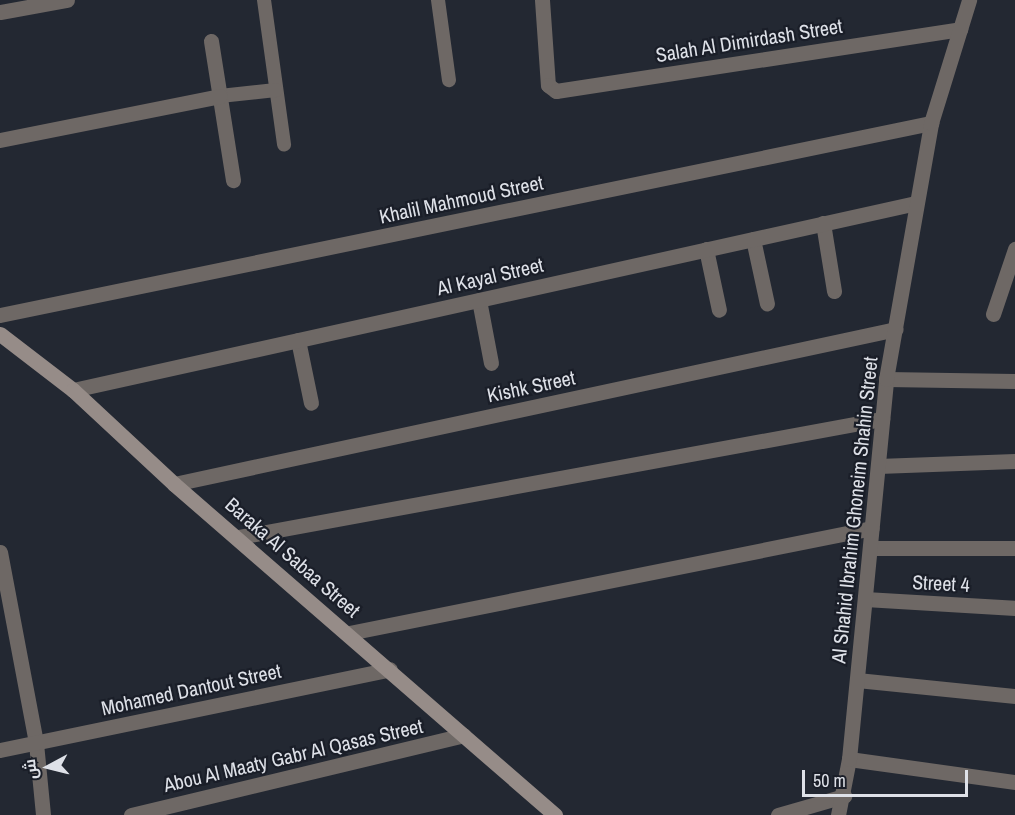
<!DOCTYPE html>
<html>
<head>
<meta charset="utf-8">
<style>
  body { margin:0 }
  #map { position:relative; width:1015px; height:815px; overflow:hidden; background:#232832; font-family:"Archivo Narrow",Cairo,sans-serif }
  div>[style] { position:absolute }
  .lane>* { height:14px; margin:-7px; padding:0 7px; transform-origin:7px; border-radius:7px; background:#6e6865 }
  .street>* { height:15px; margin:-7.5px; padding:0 7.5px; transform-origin:7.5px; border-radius:7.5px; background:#6e6865 }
  .secondary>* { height:15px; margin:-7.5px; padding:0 7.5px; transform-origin:7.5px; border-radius:7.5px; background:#968c88 }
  span { translate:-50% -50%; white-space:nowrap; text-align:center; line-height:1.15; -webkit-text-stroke:4.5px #1a1e28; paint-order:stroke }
  .street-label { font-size:20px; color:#dee1e8 }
  .north { position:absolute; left:18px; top:737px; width:60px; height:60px; -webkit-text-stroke:4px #1a1e28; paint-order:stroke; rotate:263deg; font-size:16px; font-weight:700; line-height:24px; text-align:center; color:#dee1e8 }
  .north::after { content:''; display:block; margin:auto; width:21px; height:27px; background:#dee1e8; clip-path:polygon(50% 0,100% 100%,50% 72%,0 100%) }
  .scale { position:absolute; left:802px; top:770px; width:166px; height:27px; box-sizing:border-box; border:3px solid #dee1e8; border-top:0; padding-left:8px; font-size:18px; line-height:21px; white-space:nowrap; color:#dee1e8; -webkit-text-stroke:4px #1a1e28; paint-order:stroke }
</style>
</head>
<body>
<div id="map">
  <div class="lane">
    <div style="left:264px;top:0;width:146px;rotate:82.1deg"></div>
    <div style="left:438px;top:0;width:81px;rotate:82.2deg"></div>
    <div style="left:220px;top:96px;width:56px;rotate:-6.1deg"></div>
  </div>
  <div class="street">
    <div style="left:542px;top:0;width:85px;rotate:86deg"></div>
    <div style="left:548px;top:85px;width:10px;rotate:37deg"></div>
    <div style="left:556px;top:91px;width:409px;rotate:-8.7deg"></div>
    <div style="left:0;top:12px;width:68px;rotate:-10.2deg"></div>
    <div style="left:211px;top:41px;width:141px;rotate:81deg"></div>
    <div style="left:0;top:140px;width:224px;rotate:-11.3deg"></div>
    <div style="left:823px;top:223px;width:69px;rotate:80.8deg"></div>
    <div style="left:753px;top:239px;width:66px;rotate:77.8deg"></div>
    <div style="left:706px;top:249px;width:62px;rotate:78deg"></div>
    <div style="left:479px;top:300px;width:64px;rotate:79.2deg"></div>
    <div style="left:993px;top:314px;width:69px;rotate:-71.3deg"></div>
    <div style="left:0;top:315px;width:951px;rotate:-11.65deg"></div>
    <div style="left:298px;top:340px;width:64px;rotate:78.3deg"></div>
    <div style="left:886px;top:379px;width:129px;rotate:0.9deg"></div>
    <div style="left:73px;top:390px;width:863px;rotate:-12.51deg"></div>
    <div style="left:878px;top:466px;width:137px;rotate:-2.1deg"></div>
    <div style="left:174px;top:484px;width:738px;rotate:-12.12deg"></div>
    <div style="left:239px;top:537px;width:654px;rotate:-10.4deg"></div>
    <div style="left:870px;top:548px;width:145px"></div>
    <div style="left:0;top:552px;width:194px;rotate:79.3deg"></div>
    <div style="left:36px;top:743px;width:72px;rotate:84.4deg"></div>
    <div style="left:865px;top:599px;width:150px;rotate:3.4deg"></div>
    <div style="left:349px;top:633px;width:533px;rotate:-11.35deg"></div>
    <div style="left:857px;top:680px;width:159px;rotate:5.8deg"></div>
    <div style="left:0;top:750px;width:398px;rotate:-11.7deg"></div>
    <div style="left:849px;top:759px;width:168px;rotate:7.9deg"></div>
    <div style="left:131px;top:815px;width:342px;rotate:-13.5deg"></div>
    <div style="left:778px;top:815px;width:69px;rotate:-16.1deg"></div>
    <div style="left:838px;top:815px;width:57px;rotate:-78.9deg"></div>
    <div style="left:849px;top:759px;width:382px;rotate:-84.4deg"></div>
    <div style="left:886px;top:379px;width:260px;rotate:-80deg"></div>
    <div style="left:931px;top:123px;width:129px;rotate:-72.8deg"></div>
  </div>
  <div class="secondary">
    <div style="left:0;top:334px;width:92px;rotate:37.5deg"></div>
    <div style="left:73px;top:390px;width:138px;rotate:42.9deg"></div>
    <div style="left:174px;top:484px;width:505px;rotate:40.98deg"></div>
  </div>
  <div class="street-label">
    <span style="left:749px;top:40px;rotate:-9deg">Salah Al Dimirdash Street</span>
    <span style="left:461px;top:199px;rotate:-12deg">Khalil Mahmoud Street</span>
    <span style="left:490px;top:276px;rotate:-13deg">Al Kayal Street</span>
    <span style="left:531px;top:386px;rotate:-12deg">Kishk Street</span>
    <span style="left:854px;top:510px;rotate:-84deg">Al Shahid Ibrahim Ghoneim Shahin Street</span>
    <span style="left:293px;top:557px;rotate:41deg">Baraka Al Sabaa Street</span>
    <span style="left:941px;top:583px;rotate:3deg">Street 4</span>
    <span style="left:191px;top:689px;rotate:-12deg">Mohamed Dantout Street</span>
    <span style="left:293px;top:755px;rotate:-13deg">Abou Al Maaty Gabr Al Qasas Street</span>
  </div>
  <div class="north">ش</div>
  <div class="scale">50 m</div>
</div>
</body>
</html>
